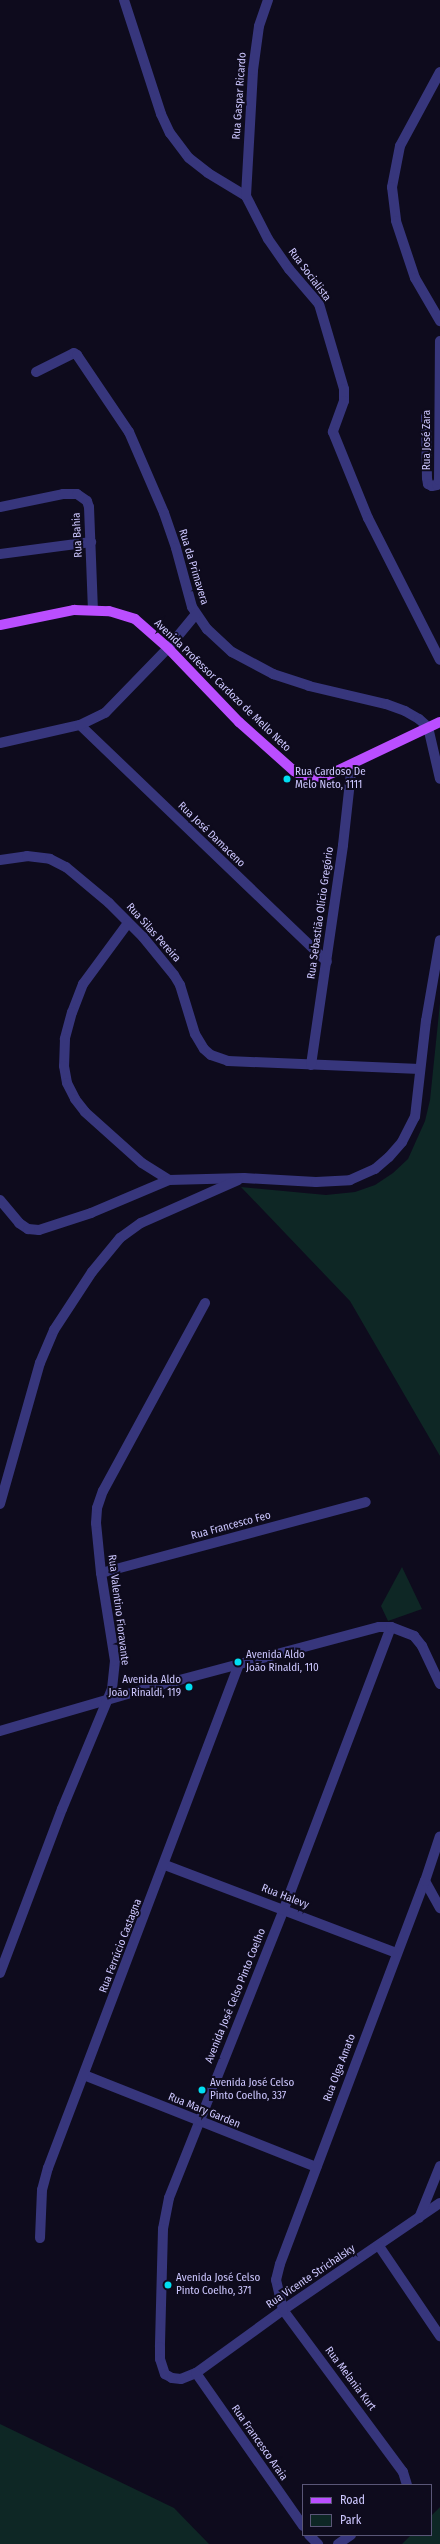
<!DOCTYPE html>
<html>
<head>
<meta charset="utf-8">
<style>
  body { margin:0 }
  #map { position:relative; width:440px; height:2544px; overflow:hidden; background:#0e0b1d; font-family:"Fira Sans Condensed",sans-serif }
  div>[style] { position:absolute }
  .green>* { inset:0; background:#0e2725 }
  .minor>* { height:10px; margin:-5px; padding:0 5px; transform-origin:5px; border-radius:5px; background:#37367c }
  .major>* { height:10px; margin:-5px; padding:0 5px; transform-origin:5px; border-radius:5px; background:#ba4eff }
  .dots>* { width:11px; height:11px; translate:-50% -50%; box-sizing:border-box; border:2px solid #0e0b1d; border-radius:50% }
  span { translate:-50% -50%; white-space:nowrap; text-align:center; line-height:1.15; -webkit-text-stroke:4px #0e0b1d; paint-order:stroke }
  .street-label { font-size:11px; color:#cdc7ff }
  .poi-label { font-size:11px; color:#cdc7ff }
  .left { translate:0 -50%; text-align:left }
  .right { translate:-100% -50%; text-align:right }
  .legend { position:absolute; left:302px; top:2484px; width:130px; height:52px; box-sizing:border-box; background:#0e0b1d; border:1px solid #5a5677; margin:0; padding:5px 7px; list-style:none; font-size:12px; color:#cdc7ff }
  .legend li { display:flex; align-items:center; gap:8px; height:20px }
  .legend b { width:20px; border:1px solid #5a5677 }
</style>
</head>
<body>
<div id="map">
  <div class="green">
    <div style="clip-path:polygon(440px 1003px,440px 1456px,350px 1301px,241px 1187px,326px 1195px,355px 1192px,375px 1185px,393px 1173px,408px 1159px,425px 1121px,430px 1100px)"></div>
    <div style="clip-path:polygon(402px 1567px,422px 1609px,388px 1621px,381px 1606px)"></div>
    <div style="clip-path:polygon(0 2424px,174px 2508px,209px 2544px,0 2544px)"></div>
    <div style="clip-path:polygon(440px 2507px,440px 2544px,402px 2544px,411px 2535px,431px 2535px,431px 2516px)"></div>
  </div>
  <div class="minor">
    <div style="left:124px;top:0;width:120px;rotate:72deg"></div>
    <div style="left:161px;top:114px;width:21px;rotate:65deg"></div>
    <div style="left:170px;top:133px;width:31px;rotate:53deg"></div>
    <div style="left:189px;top:158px;width:24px;rotate:38deg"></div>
    <div style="left:208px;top:173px;width:44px;rotate:31.2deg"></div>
    <div style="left:246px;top:196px;width:48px;rotate:62.9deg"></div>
    <div style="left:268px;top:239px;width:37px;rotate:55deg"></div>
    <div style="left:289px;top:269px;width:46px;rotate:49.4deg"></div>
    <div style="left:319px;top:304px;width:89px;rotate:73.6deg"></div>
    <div style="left:344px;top:389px;width:12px;rotate:90deg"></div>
    <div style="left:344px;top:401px;width:33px;rotate:110deg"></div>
    <div style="left:333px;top:432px;width:93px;rotate:67.9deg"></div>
    <div style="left:368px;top:518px;width:159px;rotate:63.1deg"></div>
    <div style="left:440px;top:72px;width:84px;rotate:118.4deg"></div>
    <div style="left:400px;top:146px;width:42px;rotate:101deg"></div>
    <div style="left:392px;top:187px;width:34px;rotate:83deg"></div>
    <div style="left:396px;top:221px;width:60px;rotate:71.6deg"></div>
    <div style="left:415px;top:278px;width:50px;rotate:59.8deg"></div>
    <div style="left:246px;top:196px;width:126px;rotate:-86.8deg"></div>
    <div style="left:253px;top:70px;width:44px;rotate:-82.2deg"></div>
    <div style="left:259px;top:26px;width:28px;rotate:-71deg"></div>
    <div style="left:36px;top:372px;width:42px;rotate:-26.6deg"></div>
    <div style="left:74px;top:353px;width:4px;rotate:34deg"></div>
    <div style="left:77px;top:355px;width:93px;rotate:56deg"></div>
    <div style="left:129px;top:432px;width:88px;rotate:66.6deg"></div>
    <div style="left:164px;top:513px;width:37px;rotate:71deg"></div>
    <div style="left:176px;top:548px;width:61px;rotate:74.8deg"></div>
    <div style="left:192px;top:607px;width:27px;rotate:56deg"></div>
    <div style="left:207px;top:629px;width:34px;rotate:43deg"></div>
    <div style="left:232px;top:652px;width:47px;rotate:28.2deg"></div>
    <div style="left:273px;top:674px;width:38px;rotate:18deg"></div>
    <div style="left:309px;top:686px;width:79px;rotate:13.2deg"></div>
    <div style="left:386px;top:704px;width:20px;rotate:20deg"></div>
    <div style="left:405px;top:711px;width:16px;rotate:30deg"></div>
    <div style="left:419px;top:719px;width:12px;rotate:42deg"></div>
    <div style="left:428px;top:727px;width:53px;rotate:77deg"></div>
    <div style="left:426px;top:416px;width:62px;rotate:89.1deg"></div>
    <div style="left:427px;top:478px;width:6px;rotate:81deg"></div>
    <div style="left:428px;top:484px;width:4px;rotate:27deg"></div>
    <div style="left:432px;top:486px;width:5px;rotate:-11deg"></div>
    <div style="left:437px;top:485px;width:5px;rotate:-68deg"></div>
    <div style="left:439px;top:480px;width:139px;rotate:-89.6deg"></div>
    <div style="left:0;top:507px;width:64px;rotate:-11.7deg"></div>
    <div style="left:63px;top:494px;width:14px"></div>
    <div style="left:77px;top:494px;width:12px;rotate:35deg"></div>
    <div style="left:87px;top:501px;width:6px;rotate:72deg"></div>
    <div style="left:89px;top:507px;width:103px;rotate:87.8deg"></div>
    <div style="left:0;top:554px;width:92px;rotate:-7.5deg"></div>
    <div style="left:80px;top:725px;width:342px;rotate:43.8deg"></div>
    <div style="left:0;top:743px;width:82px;rotate:-12.7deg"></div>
    <div style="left:80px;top:725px;width:28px;rotate:-26deg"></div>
    <div style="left:105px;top:713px;width:91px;rotate:-45.9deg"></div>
    <div style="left:168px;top:648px;width:44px;rotate:-50.5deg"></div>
    <div style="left:0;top:860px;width:27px;rotate:-8deg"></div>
    <div style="left:27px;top:856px;width:23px;rotate:7deg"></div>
    <div style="left:50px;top:859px;width:18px;rotate:27deg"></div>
    <div style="left:66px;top:867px;width:56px;rotate:39.9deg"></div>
    <div style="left:109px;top:903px;width:48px;rotate:45deg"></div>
    <div style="left:143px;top:937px;width:49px;rotate:50.8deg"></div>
    <div style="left:174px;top:975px;width:12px;rotate:59deg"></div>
    <div style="left:180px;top:985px;width:51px;rotate:73deg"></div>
    <div style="left:195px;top:1034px;width:17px;rotate:59deg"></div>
    <div style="left:204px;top:1049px;width:9px;rotate:41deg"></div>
    <div style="left:211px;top:1055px;width:18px;rotate:19deg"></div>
    <div style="left:228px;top:1061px;width:192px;rotate:2.4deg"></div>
    <div style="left:128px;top:923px;width:76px;rotate:126.4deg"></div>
    <div style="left:83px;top:984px;width:30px;rotate:111deg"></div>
    <div style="left:72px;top:1012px;width:28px;rotate:105deg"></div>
    <div style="left:65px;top:1039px;width:27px;rotate:92deg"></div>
    <div style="left:64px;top:1066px;width:17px;rotate:80deg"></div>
    <div style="left:67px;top:1083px;width:18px;rotate:63deg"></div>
    <div style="left:75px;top:1099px;width:16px;rotate:52deg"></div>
    <div style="left:85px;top:1112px;width:76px;rotate:41.8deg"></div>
    <div style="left:142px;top:1163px;width:32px;rotate:32deg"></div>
    <div style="left:169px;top:1180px;width:75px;rotate:-1.5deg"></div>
    <div style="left:244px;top:1178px;width:72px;rotate:3.2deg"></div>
    <div style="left:316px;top:1182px;width:34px;rotate:-3deg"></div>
    <div style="left:350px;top:1180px;width:27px;rotate:-24deg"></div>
    <div style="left:375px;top:1169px;width:18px;rotate:-41deg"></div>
    <div style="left:389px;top:1157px;width:20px;rotate:-49deg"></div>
    <div style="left:402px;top:1142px;width:28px;rotate:-63deg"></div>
    <div style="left:415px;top:1117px;width:97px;rotate:-83.5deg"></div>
    <div style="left:426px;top:1021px;width:82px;rotate:-80.2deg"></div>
    <div style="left:311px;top:1065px;width:222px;rotate:-81.7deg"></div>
    <div style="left:343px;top:845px;width:81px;rotate:-83.7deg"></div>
    <div style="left:0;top:1200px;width:30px;rotate:50deg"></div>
    <div style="left:19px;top:1223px;width:11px;rotate:34deg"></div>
    <div style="left:28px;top:1229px;width:11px;rotate:5deg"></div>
    <div style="left:39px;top:1230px;width:55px;rotate:-18.1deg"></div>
    <div style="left:91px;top:1213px;width:85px;rotate:-22.9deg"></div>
    <div style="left:0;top:1504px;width:147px;rotate:-74.2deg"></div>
    <div style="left:40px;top:1363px;width:36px;rotate:-67deg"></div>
    <div style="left:54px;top:1330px;width:69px;rotate:-56.8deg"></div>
    <div style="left:92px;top:1272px;width:44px;rotate:-50.5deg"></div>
    <div style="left:120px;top:1238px;width:26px;rotate:-36deg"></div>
    <div style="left:141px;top:1223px;width:106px;rotate:-23.9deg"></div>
    <div style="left:101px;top:1573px;width:274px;rotate:-15deg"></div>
    <div style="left:391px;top:1627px;width:302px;rotate:110.8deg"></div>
    <div style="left:284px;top:1909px;width:311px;rotate:111.7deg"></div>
    <div style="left:169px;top:2198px;width:32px;rotate:101deg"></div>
    <div style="left:163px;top:2229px;width:118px;rotate:91.5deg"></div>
    <div style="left:160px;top:2347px;width:12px;rotate:90deg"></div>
    <div style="left:160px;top:2359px;width:16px;rotate:72deg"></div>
    <div style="left:165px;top:2374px;width:8px;rotate:30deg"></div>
    <div style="left:172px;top:2378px;width:9px;rotate:6deg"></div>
    <div style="left:181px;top:2379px;width:16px;rotate:-22deg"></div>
    <div style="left:196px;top:2373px;width:107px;rotate:-35.9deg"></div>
    <div style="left:283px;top:2310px;width:190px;rotate:-34.3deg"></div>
    <div style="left:0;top:1731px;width:132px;rotate:-16.2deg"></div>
    <div style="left:127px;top:1694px;width:261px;rotate:-14.9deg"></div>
    <div style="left:379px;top:1627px;width:12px"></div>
    <div style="left:391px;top:1627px;width:25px;rotate:21deg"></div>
    <div style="left:414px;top:1636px;width:13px;rotate:51deg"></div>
    <div style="left:422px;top:1646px;width:42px;rotate:64.7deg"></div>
    <div style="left:165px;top:1865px;width:248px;rotate:20.8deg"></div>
    <div style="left:425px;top:1881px;width:31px;rotate:61deg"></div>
    <div style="left:0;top:1973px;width:175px;rotate:-69.3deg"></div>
    <div style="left:62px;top:1809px;width:130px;rotate:-67.4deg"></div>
    <div style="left:112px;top:1689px;width:28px;rotate:-84deg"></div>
    <div style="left:115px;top:1661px;width:89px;rotate:-99deg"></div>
    <div style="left:101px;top:1573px;width:50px;rotate:-95.7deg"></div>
    <div style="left:96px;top:1523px;width:15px;rotate:-86deg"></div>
    <div style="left:97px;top:1508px;width:18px;rotate:-71deg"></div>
    <div style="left:103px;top:1491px;width:214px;rotate:-61.5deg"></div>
    <div style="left:84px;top:2075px;width:250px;rotate:21.6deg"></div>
    <div style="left:419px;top:2218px;width:56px;rotate:-68deg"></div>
    <div style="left:40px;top:2238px;width:48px;rotate:-87.6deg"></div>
    <div style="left:42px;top:2190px;width:23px;rotate:-75deg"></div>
    <div style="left:48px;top:2168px;width:539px;rotate:-69.24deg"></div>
    <div style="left:379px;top:2246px;width:109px;rotate:55.9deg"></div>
    <div style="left:196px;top:2373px;width:187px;rotate:55deg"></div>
    <div style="left:407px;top:2485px;width:14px;rotate:-107deg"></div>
    <div style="left:403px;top:2472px;width:202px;rotate:-126.5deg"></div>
    <div style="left:283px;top:2310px;width:31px;rotate:-103deg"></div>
    <div style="left:276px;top:2280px;width:16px;rotate:-76deg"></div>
    <div style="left:280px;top:2264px;width:410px;rotate:-69.3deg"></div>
    <div style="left:425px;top:1881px;width:47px;rotate:-71.6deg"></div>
    <div style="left:309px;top:2535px;width:13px;rotate:45deg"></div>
    <div style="left:338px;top:2544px;width:16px;rotate:-35deg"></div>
  </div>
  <div class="major">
    <div style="left:0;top:625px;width:76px;rotate:-11.5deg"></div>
    <div style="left:74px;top:610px;width:35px;rotate:2deg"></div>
    <div style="left:109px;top:611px;width:27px;rotate:17deg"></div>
    <div style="left:135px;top:619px;width:44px;rotate:41.3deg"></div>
    <div style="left:168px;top:648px;width:103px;rotate:46.2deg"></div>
    <div style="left:239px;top:722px;width:74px;rotate:41.7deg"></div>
    <div style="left:294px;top:771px;width:11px;rotate:27deg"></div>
    <div style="left:304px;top:776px;width:20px;rotate:3deg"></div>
    <div style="left:324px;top:777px;width:128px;rotate:-25.4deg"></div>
  </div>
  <div class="dots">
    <div style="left:287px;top:779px;background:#00def2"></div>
    <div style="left:238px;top:1662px;background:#00def2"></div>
    <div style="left:189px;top:1687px;background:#00def2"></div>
    <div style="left:202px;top:2090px;background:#00def2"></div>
    <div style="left:168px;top:2285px;background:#00def2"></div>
  </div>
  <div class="street-label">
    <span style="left:240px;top:96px;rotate:-86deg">Rua Gaspar Ricardo</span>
    <span style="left:309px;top:275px;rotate:53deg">Rua Socialista</span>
    <span style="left:427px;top:440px;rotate:-90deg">Rua José Zara</span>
    <span style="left:78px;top:535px;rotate:-93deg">Rua Bahia</span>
    <span style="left:193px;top:567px;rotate:73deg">Rua da Primavera</span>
    <span style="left:222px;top:686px;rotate:44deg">Avenida Professor Cardozo de Mello Neto</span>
    <span style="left:211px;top:835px;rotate:44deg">Rua José Damaceno</span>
    <span style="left:321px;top:913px;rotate:-82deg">Rua Sebastião Olício Gregório</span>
    <span style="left:153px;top:933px;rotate:48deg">Rua Silas Pereira</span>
    <span style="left:231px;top:1526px;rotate:-15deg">Rua Francesco Feo</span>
    <span style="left:118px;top:1610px;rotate:83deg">Rua Valentino Fioravante</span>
    <span style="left:285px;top:1897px;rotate:21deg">Rua Halevy</span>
    <span style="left:121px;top:1946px;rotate:-69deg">Rua Ferrúcio Castagna</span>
    <span style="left:236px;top:1996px;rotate:-68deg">Avenida José Celso Pinto Coelho</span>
    <span style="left:340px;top:2068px;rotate:-69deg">Rua Olga Amato</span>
    <span style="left:204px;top:2111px;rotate:22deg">Rua Mary Garden</span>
    <span style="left:311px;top:2277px;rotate:-34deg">Rua Vicente Strichalsky</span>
    <span style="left:350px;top:2379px;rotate:53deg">Rua Melania Kurt</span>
    <span style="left:259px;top:2443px;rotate:55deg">Rua Francesco Araia</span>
  </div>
  <div class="poi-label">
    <span class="left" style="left:295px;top:779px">Rua Cardoso De<br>Melo Neto, 1111</span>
    <span class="left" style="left:246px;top:1662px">Avenida Aldo<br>João Rinaldi, 110</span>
    <span class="right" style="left:181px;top:1687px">Avenida Aldo<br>João Rinaldi, 119</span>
    <span class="left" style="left:210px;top:2090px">Avenida José Celso<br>Pinto Coelho, 337</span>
    <span class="left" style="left:176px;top:2285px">Avenida José Celso<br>Pinto Coelho, 371</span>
  </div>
  <ul class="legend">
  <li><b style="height:5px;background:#ba4eff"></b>Road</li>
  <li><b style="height:11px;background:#0e2725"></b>Park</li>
  </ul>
</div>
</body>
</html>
